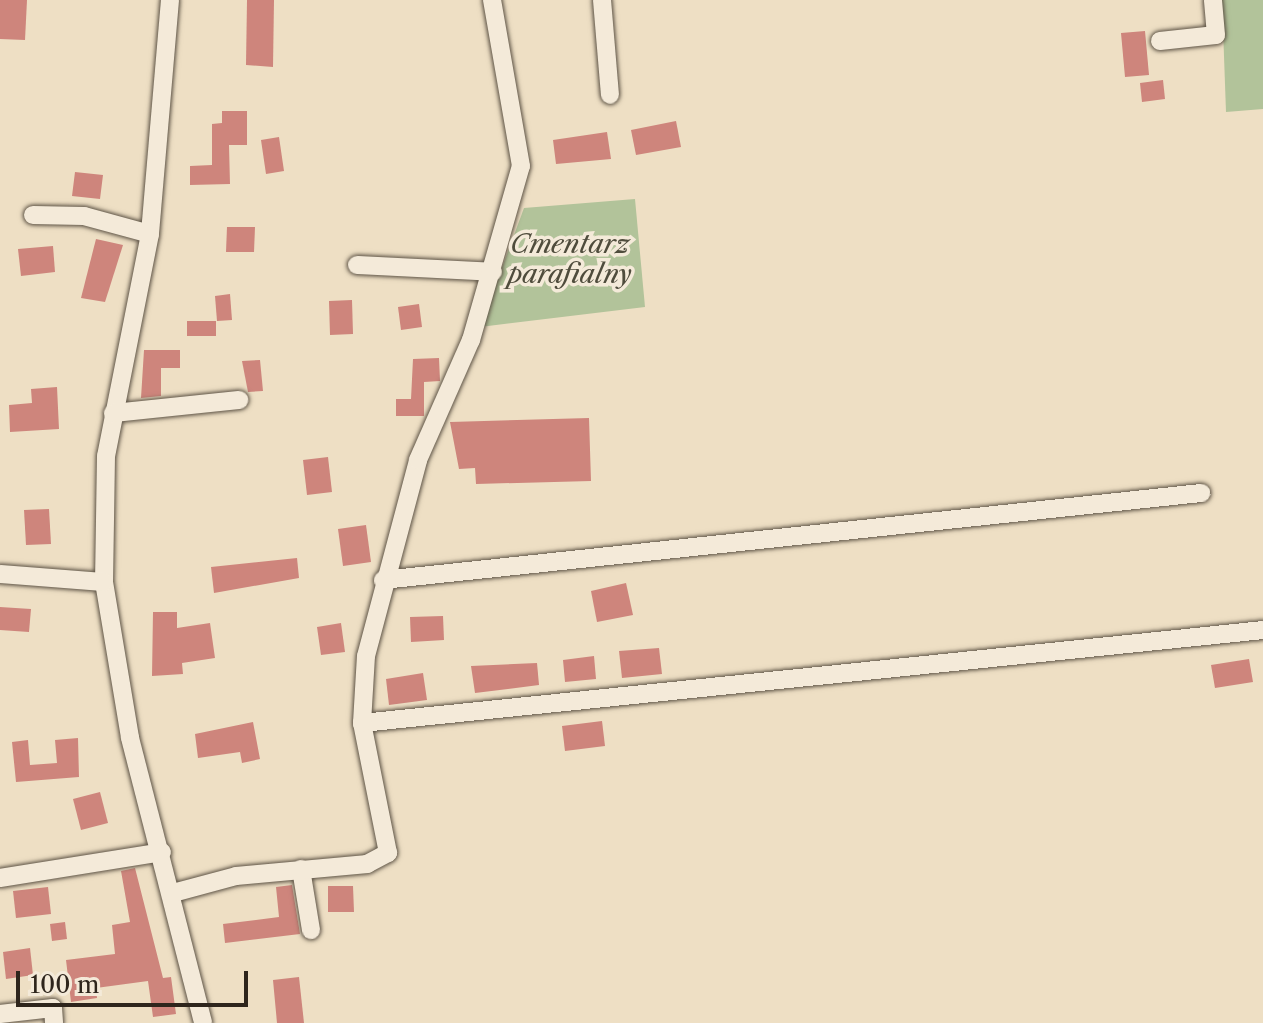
<!DOCTYPE html>
<html>
<head>
<meta charset="utf-8">
<style>
  body { margin:0 }
  #map { position:relative; width:1263px; height:1023px; overflow:hidden; background:#eedfc4; font-family:"Libre Caslon Text",serif }
  div>[style] { position:absolute }
  .green>* { inset:0; background:#b2c39a }
  .building>* { inset:0; background:#ce857c }
  .roads { filter:drop-shadow(0 0 2px #5e5446) drop-shadow(0 0 2px #5e5446) }
  .minor>* { height:18px; margin:-9px; padding:0 9px; transform-origin:9px; border-radius:9px; background:#f4ead9 }
  span { translate:-50% -50%; white-space:nowrap; text-align:center; line-height:1.15; -webkit-text-stroke:7px #f4ead9; paint-order:stroke }
  .park-label { font-size:26px; color:#4f4c3c; font-style:italic }
  .scale { position:absolute; left:16px; top:971px; width:232px; height:36px; box-sizing:border-box; border:4px solid #2e251c; border-top:0; padding-left:10px; font-size:24px; line-height:28px; white-space:nowrap; color:#2e251c; -webkit-text-stroke:6px #f4ead9; paint-order:stroke }
</style>
</head>
<body>
<div id="map">
  <div class="green">
    <div style="clip-path:polygon(1222px 0,1263px 0,1263px 109px,1226px 112px)"></div>
    <div style="clip-path:polygon(635px 199px,645px 307px,480px 327px,524px 208px)"></div>
  </div>
  <div class="building">
    <div style="clip-path:polygon(0 0,27px 0,25px 40px,0 39px)"></div>
    <div style="clip-path:polygon(247px 0,274px 0,273px 67px,246px 65px)"></div>
    <div style="clip-path:polygon(1145px 31px,1149px 75px,1125px 77px,1121px 33px)"></div>
    <div style="clip-path:polygon(1163px 80px,1165px 99px,1142px 102px,1140px 83px)"></div>
    <div style="clip-path:polygon(222px 111px,247px 111px,247px 145px,229px 145px,230px 184px,190px 185px,190px 166px,212px 165px,212px 124px,222px 123px)"></div>
    <div style="clip-path:polygon(676px 121px,681px 147px,636px 155px,631px 130px)"></div>
    <div style="clip-path:polygon(607px 132px,611px 159px,556px 164px,553px 140px)"></div>
    <div style="clip-path:polygon(279px 137px,284px 171px,266px 174px,261px 140px)"></div>
    <div style="clip-path:polygon(75px 172px,103px 175px,100px 199px,72px 196px)"></div>
    <div style="clip-path:polygon(227px 227px,255px 227px,254px 252px,226px 252px)"></div>
    <div style="clip-path:polygon(96px 239px,123px 245px,105px 302px,81px 298px)"></div>
    <div style="clip-path:polygon(53px 246px,55px 272px,21px 276px,18px 249px)"></div>
    <div style="clip-path:polygon(230px 294px,232px 320px,217px 321px,215px 296px)"></div>
    <div style="clip-path:polygon(352px 300px,353px 334px,330px 335px,329px 301px)"></div>
    <div style="clip-path:polygon(419px 304px,422px 327px,401px 330px,398px 307px)"></div>
    <div style="clip-path:polygon(187px 321px,216px 321px,216px 336px,187px 336px)"></div>
    <div style="clip-path:polygon(144px 350px,180px 350px,180px 368px,161px 368px,161px 396px,141px 398px)"></div>
    <div style="clip-path:polygon(439px 358px,440px 381px,424px 382px,424px 416px,396px 416px,396px 399px,411px 399px,413px 359px)"></div>
    <div style="clip-path:polygon(260px 360px,263px 391px,248px 392px,242px 361px)"></div>
    <div style="clip-path:polygon(57px 387px,59px 429px,10px 432px,9px 405px,32px 403px,31px 389px)"></div>
    <div style="clip-path:polygon(589px 418px,591px 481px,476px 484px,475px 468px,459px 469px,450px 422px)"></div>
    <div style="clip-path:polygon(328px 457px,332px 492px,307px 495px,303px 460px)"></div>
    <div style="clip-path:polygon(49px 509px,51px 544px,26px 545px,24px 510px)"></div>
    <div style="clip-path:polygon(366px 525px,371px 562px,343px 566px,338px 529px)"></div>
    <div style="clip-path:polygon(297px 558px,299px 578px,214px 593px,211px 567px)"></div>
    <div style="clip-path:polygon(626px 583px,633px 615px,597px 622px,591px 591px)"></div>
    <div style="clip-path:polygon(0 607px,31px 609px,29px 632px,0 630px)"></div>
    <div style="clip-path:polygon(153px 612px,177px 612px,177px 628px,210px 623px,215px 658px,182px 663px,183px 674px,152px 676px)"></div>
    <div style="clip-path:polygon(443px 616px,444px 640px,411px 642px,410px 617px)"></div>
    <div style="clip-path:polygon(341px 623px,345px 652px,321px 655px,317px 627px)"></div>
    <div style="clip-path:polygon(659px 648px,662px 674px,622px 678px,619px 651px)"></div>
    <div style="clip-path:polygon(594px 656px,596px 679px,565px 682px,563px 660px)"></div>
    <div style="clip-path:polygon(1249px 659px,1253px 682px,1215px 688px,1211px 665px)"></div>
    <div style="clip-path:polygon(537px 663px,539px 685px,475px 693px,471px 666px)"></div>
    <div style="clip-path:polygon(423px 673px,427px 700px,389px 705px,386px 679px)"></div>
    <div style="clip-path:polygon(602px 721px,605px 746px,565px 751px,562px 726px)"></div>
    <div style="clip-path:polygon(253px 722px,260px 759px,242px 763px,240px 752px,198px 758px,195px 734px)"></div>
    <div style="clip-path:polygon(78px 738px,79px 777px,16px 782px,12px 742px,28px 740px,30px 765px,57px 763px,55px 740px)"></div>
    <div style="clip-path:polygon(100px 792px,108px 823px,81px 830px,73px 799px)"></div>
    <div style="clip-path:polygon(135px 868px,163px 978px,171px 977px,176px 1014px,153px 1017px,148px 981px,96px 988px,97px 998px,71px 1002px,66px 960px,115px 954px,112px 925px,130px 922px,121px 871px)"></div>
    <div style="clip-path:polygon(292px 885px,300px 934px,225px 943px,223px 924px,279px 917px,276px 887px)"></div>
    <div style="clip-path:polygon(328px 886px,353px 886px,354px 912px,328px 912px)"></div>
    <div style="clip-path:polygon(48px 887px,51px 914px,16px 918px,13px 891px)"></div>
    <div style="clip-path:polygon(65px 922px,67px 939px,52px 941px,50px 924px)"></div>
    <div style="clip-path:polygon(30px 948px,33px 975px,6px 979px,3px 952px)"></div>
    <div style="clip-path:polygon(299px 977px,304px 1023px,277px 1023px,273px 980px)"></div>
  </div>
  <div class="roads">
    <div class="minor">
      <div style="left:170px;top:0;width:235px;rotate:94.9deg"></div>
      <div style="left:150px;top:234px;width:226px;rotate:101.2deg"></div>
      <div style="left:106px;top:456px;width:126px;rotate:90.9deg"></div>
      <div style="left:104px;top:582px;width:158px;rotate:80.5deg"></div>
      <div style="left:130px;top:738px;width:294px;rotate:75.6deg"></div>
      <div style="left:602px;top:0;width:95px;rotate:85.2deg"></div>
      <div style="left:1160px;top:41px;width:56px;rotate:-6.1deg"></div>
      <div style="left:1216px;top:35px;width:35px;rotate:-95deg"></div>
      <div style="left:33px;top:215px;width:51px;rotate:1.1deg"></div>
      <div style="left:84px;top:216px;width:68px;rotate:15.3deg"></div>
      <div style="left:357px;top:265px;width:136px;rotate:2.9deg"></div>
      <div style="left:113px;top:413px;width:127px;rotate:-5.9deg"></div>
      <div style="left:0;top:574px;width:104px;rotate:4.4deg"></div>
      <div style="left:383px;top:580px;width:823px;rotate:-6.07deg"></div>
      <div style="left:362px;top:723px;width:906px;rotate:-5.89deg"></div>
      <div style="left:301px;top:869px;width:62px;rotate:80.7deg"></div>
      <div style="left:0;top:878px;width:164px;rotate:-9.1deg"></div>
      <div style="left:173px;top:893px;width:65px;rotate:-15.1deg"></div>
      <div style="left:236px;top:876px;width:132px;rotate:-5.2deg"></div>
      <div style="left:367px;top:864px;width:24px;rotate:-28deg"></div>
      <div style="left:388px;top:853px;width:133px;rotate:-101.3deg"></div>
      <div style="left:362px;top:723px;width:67px;rotate:-86.6deg"></div>
      <div style="left:366px;top:656px;width:203px;rotate:-75.1deg"></div>
      <div style="left:418px;top:460px;width:131px;rotate:-66.2deg"></div>
      <div style="left:471px;top:340px;width:181px;rotate:-74deg"></div>
      <div style="left:521px;top:166px;width:169px;rotate:-99.9deg"></div>
      <div style="left:0;top:1014px;width:53px;rotate:-6.5deg"></div>
      <div style="left:53px;top:1008px;width:15px;rotate:86deg"></div>
    </div>
  </div>
  <div class="park-label">
    <span style="left:570px;top:260px">Cmentarz<br>parafialny</span>
  </div>
  <div class="scale">100 m</div>
</div>
</body>
</html>
